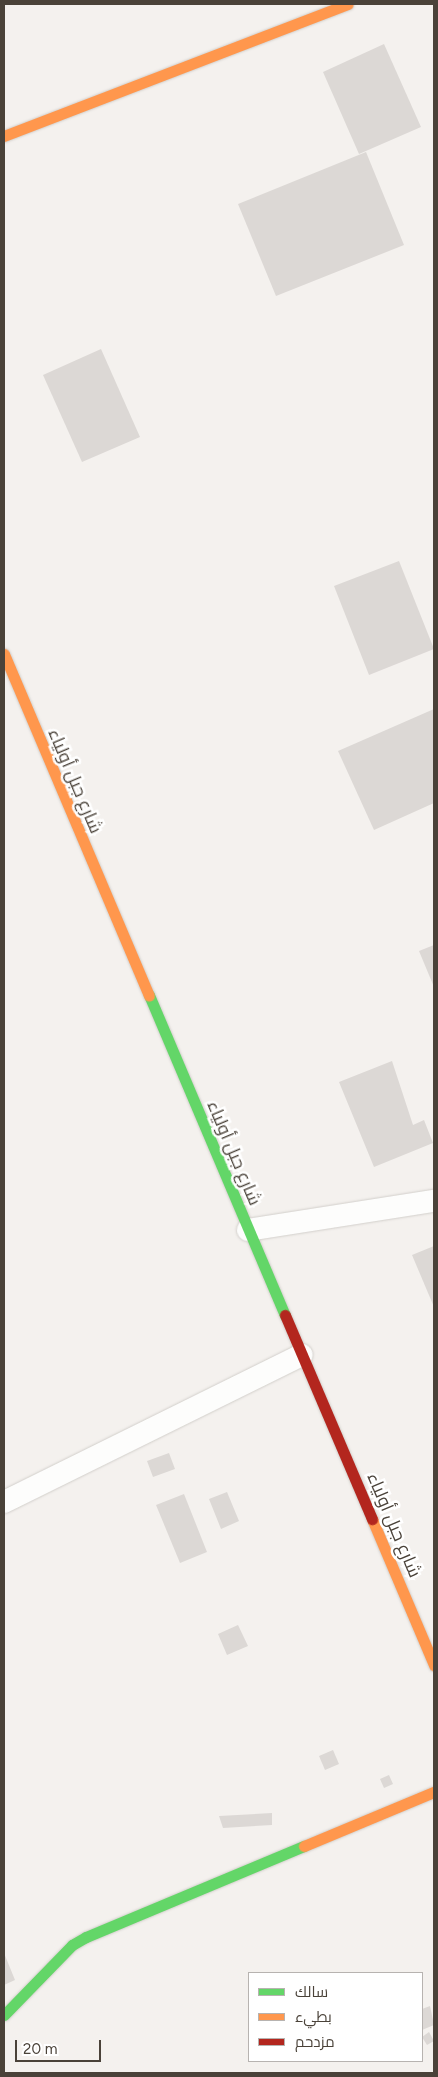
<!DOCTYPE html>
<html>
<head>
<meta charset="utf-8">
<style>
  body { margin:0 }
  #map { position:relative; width:438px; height:2077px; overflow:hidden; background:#f4f1ee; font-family:Figtree,Cairo,sans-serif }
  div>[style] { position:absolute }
  .building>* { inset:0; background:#dcd8d5 }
  .roads { filter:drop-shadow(0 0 1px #d2cfcb) drop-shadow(0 0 1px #d2cfcb) }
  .street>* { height:22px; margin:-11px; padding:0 11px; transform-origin:11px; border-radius:11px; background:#fdfdfc }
  .fast>* { height:11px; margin:-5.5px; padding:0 5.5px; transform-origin:5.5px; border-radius:5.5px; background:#63d668 }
  .slow>* { height:11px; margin:-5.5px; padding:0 5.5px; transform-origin:5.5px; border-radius:5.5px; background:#ff974d }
  .jam>* { height:11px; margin:-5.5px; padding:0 5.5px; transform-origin:5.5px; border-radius:5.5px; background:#b3261e }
  span { translate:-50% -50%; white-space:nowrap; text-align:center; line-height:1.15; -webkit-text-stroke:5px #fff; paint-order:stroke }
  .street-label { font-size:18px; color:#4a4239 }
  .frame { position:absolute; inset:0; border:5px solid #4a4239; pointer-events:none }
  .legend { position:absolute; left:248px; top:1972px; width:175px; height:90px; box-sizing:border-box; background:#fff; border:1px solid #b7b3b0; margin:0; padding:6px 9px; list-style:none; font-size:15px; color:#4a4239 }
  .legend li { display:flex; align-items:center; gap:10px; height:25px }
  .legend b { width:25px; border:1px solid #b7b3b0 }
  .scale { position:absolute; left:15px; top:2040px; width:86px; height:22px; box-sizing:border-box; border:2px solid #4a4239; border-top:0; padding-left:6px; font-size:15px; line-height:18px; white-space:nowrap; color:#4a4239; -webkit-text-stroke:4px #fff; paint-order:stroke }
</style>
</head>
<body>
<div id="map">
  <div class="building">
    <div style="clip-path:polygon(384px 44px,421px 127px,359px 154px,323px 72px)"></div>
    <div style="clip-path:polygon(366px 152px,404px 245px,276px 296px,238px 204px)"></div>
    <div style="clip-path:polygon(101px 349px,140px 437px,82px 462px,43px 375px)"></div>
    <div style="clip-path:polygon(399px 561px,434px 649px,369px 675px,334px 586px)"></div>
    <div style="clip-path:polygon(434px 709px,434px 803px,374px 830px,338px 751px)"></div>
    <div style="clip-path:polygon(434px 945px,434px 987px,419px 951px)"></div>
    <div style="clip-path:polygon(392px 1061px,413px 1125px,424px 1120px,433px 1143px,374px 1167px,339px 1082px)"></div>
    <div style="clip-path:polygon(434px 1246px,434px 1307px,412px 1255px)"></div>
    <div style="clip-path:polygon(169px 1453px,175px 1469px,153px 1477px,147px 1461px)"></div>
    <div style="clip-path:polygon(227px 1492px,239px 1521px,221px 1529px,209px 1499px)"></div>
    <div style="clip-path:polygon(184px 1494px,207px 1552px,180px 1563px,156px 1505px)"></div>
    <div style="clip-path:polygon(238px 1625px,248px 1646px,227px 1655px,218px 1634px)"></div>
    <div style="clip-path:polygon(333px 1750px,339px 1764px,325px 1770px,319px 1756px)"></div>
    <div style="clip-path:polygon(389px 1775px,393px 1784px,384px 1788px,380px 1779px)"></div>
    <div style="clip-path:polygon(272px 1813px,272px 1825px,223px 1828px,219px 1816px)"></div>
    <div style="clip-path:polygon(4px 1953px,15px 1980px,4px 1985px)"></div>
    <div style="clip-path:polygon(430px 2006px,434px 2025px,422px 2030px,422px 2009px)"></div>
    <div style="clip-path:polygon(429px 2032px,434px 2041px,427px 2045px,422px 2037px)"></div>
  </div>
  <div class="roads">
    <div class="street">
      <div style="left:248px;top:1230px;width:188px;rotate:-8.9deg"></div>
      <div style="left:4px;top:1502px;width:332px;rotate:-26.3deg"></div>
    </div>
    <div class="fast">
      <div style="left:149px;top:995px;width:348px;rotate:67deg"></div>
      <div style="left:4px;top:2015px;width:98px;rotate:-45.8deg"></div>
      <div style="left:72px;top:1945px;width:16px;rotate:-30deg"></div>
      <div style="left:86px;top:1937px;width:236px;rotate:-22.7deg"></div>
    </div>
    <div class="slow">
      <div style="left:4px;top:136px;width:368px;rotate:-21deg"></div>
      <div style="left:4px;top:654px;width:371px;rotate:67deg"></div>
      <div style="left:372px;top:1519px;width:159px;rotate:67deg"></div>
      <div style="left:304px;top:1846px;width:141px;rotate:-22.6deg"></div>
    </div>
    <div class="jam">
      <div style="left:285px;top:1315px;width:222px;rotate:66.9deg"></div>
    </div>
  </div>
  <div class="street-label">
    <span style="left:75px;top:781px;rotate:67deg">شارع جبل أولياء</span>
    <span style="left:234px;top:1153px;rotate:67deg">شارع جبل أولياء</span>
    <span style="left:394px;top:1525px;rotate:67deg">شارع جبل أولياء</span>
  </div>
  <div class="frame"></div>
  <ul class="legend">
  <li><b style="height:6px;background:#63d668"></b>سالك</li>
  <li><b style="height:6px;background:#ff974d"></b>بطيء</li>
  <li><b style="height:6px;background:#b3261e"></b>مزدحم</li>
  </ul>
  <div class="scale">20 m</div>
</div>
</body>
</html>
